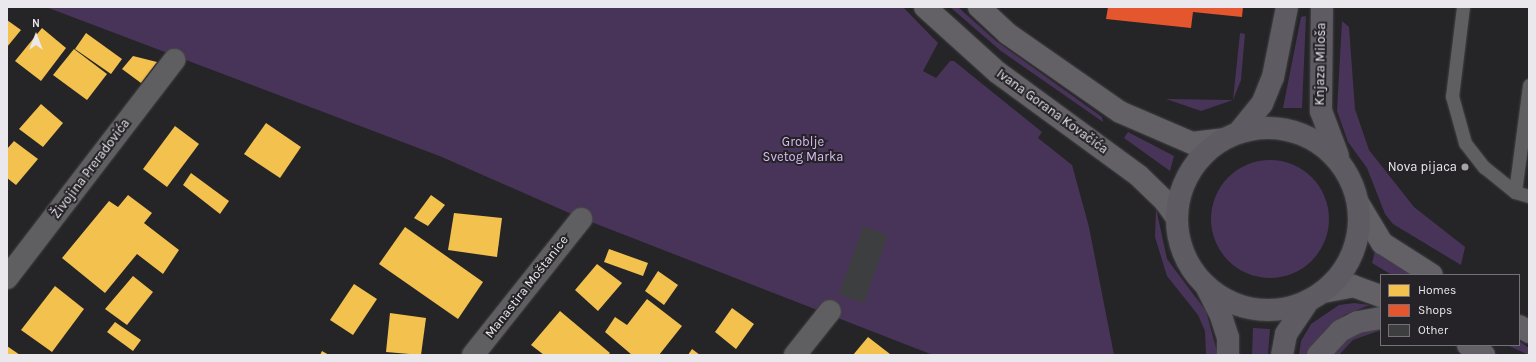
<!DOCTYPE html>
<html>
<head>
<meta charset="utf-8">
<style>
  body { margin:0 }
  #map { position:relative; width:1536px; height:362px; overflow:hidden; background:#252427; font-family:Karla,sans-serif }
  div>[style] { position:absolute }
  .green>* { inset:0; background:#483458 }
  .round { border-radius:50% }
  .homes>* { inset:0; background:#f2c14e }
  .shops>* { inset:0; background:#e4572e }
  .building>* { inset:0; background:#3d3e3f }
  .roads { filter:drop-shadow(0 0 1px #424144) drop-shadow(0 0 1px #424144) }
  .lane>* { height:13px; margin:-6.5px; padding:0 6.5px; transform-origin:6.5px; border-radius:6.5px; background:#5f5e60 }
  .street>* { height:22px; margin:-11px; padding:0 11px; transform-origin:11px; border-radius:11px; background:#5f5e60 }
  .secondary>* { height:22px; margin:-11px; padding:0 11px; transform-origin:11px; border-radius:11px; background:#646166 }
  .primary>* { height:22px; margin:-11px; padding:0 11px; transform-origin:11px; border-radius:11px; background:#5e5b62 }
  .primary>.ring { margin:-11px; padding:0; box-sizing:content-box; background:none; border:22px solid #5e5b62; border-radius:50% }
  .dots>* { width:11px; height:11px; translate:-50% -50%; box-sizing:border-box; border:2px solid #252328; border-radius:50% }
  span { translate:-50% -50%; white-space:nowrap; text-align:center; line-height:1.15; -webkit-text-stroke:4px #252328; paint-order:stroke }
  .street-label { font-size:13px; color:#eae8ec }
  .park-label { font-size:13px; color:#d8bbf3 }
  .poi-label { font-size:13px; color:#eae8ec }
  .right { translate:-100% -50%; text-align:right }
  .frame { position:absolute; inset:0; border:8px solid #eae8ec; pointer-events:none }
  .legend { position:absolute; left:1380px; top:274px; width:140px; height:72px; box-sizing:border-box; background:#252328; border:1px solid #747276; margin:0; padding:5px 7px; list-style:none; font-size:12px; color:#eae8ec }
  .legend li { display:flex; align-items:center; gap:8px; height:20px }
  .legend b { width:20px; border:1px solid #747276 }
  .north { position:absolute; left:16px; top:16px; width:40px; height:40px; -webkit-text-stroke:3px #252328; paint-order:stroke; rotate:0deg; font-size:11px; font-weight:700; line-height:16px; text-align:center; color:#eae8ec }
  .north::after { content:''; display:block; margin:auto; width:14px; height:18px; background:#eae8ec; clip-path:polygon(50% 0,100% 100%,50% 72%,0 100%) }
</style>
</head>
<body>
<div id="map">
  <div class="green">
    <div style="clip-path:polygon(46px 7px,903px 7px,938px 43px,923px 71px,936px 78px,950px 61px,954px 61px,1042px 132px,1038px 138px,1072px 165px,1089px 227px,1114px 355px,933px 355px,576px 216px,442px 157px)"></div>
    <div style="clip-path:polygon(950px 7px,958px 7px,996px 41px,1102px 117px,1103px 122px,1001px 51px)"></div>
    <div style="clip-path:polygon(1306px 16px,1302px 108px,1283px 108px,1301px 17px)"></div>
    <div style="clip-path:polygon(1342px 21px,1349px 27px,1355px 109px,1369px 150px,1414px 207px,1465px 247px,1461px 265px,1393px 224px,1385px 214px,1367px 168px,1348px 142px,1337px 111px)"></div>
    <div style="clip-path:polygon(1240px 33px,1245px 34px,1241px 80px,1233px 100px,1201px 111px,1166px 99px,1233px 100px)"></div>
    <div style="clip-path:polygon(1128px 132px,1174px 156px,1170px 171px,1124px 138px)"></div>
    <div class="round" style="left:1211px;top:160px;width:118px;height:118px"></div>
    <div style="clip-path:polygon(1156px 208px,1167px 259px,1206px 311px,1218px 355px,1206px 355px,1205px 331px,1198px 315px,1167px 276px,1155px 237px)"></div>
    <div style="clip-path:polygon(1375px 251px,1417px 275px,1392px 275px,1372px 263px)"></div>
    <div style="clip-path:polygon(1354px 303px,1370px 305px,1344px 315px,1309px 355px,1299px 355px,1301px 341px,1311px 324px,1339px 305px)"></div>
    <div style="clip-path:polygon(1381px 324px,1381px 330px,1353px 340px,1339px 355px,1333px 355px,1350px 336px)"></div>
    <div style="clip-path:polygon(1253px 328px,1270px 329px,1268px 355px,1252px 355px)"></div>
    <div style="clip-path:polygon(1519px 341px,1529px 348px,1529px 355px,1507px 345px,1519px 345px)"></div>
  </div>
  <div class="homes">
    <div style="clip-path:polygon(7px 20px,21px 30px,7px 47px)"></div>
    <div style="clip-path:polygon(42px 28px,66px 48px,41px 81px,15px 61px)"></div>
    <div style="clip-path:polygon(86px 33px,122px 59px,111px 74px,75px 49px)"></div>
    <div style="clip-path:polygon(74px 49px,107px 74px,87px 100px,53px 75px)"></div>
    <div style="clip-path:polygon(133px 56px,157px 62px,141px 83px,122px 69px)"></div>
    <div style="clip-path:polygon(41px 104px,63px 123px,43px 147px,19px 129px)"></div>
    <div style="clip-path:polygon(266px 123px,301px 147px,280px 178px,244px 154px)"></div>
    <div style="clip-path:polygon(175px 126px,199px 144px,167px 187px,143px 169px)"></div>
    <div style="clip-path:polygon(14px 141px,38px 159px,16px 185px,7px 178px,7px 149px)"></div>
    <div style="clip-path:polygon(191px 173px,229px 201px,220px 214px,183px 185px)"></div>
    <div style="clip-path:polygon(128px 195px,152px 213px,144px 223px,179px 250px,163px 274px,137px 254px,105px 293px,62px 258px,109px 201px,118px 207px)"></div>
    <div style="clip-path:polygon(431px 195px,445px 205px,428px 226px,414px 218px)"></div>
    <div style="clip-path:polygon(454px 213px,502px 218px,497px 257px,448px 250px)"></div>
    <div style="clip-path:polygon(405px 227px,483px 282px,458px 319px,379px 264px)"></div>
    <div style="clip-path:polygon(609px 249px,648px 263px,643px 276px,604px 262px)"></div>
    <div style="clip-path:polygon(597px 264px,622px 283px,598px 311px,575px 290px)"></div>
    <div style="clip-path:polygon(658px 271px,678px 285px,664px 305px,645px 291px)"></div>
    <div style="clip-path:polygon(133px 276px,153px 292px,127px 325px,105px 309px)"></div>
    <div style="clip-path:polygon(354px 284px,377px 299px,353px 335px,330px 320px)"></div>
    <div style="clip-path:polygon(55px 286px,84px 309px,52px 352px,21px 330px)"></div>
    <div style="clip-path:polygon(647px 299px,682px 326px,659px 355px,632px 355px,605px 332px,615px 317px,627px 325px)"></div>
    <div style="clip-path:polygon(732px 308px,754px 324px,736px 349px,715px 332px)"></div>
    <div style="clip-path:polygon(560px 311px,610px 353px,608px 355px,544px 355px,531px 345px)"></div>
    <div style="clip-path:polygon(390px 313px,426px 318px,421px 355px,386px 352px)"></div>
    <div style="clip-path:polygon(115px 322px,141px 340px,133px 351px,107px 332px)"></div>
    <div style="clip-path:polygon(868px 337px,890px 354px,890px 355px,853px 355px)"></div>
    <div style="clip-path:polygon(7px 346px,20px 355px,7px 355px)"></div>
    <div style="clip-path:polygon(692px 349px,700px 355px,688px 355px)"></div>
    <div style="clip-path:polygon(322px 351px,329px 355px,320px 355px)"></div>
  </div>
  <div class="shops">
    <div style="clip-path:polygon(1108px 7px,1243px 7px,1242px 17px,1193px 12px,1191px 28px,1106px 19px)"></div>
  </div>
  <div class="building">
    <div style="clip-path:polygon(863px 226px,888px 235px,864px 303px,839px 294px)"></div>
  </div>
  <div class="roads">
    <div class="lane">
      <div style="left:1463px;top:7px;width:90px;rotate:97deg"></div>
      <div style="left:1452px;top:96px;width:49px;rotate:74.5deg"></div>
      <div style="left:1465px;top:143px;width:31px;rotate:52deg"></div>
      <div style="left:1484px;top:167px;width:40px;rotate:39deg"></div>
      <div style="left:1515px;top:192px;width:15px;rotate:16deg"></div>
      <div style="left:1515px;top:192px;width:108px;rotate:-82.5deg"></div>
    </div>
    <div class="street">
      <div style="left:7px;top:278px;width:275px;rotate:-52.5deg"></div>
      <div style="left:473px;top:355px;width:174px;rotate:-51.5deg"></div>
      <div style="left:795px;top:355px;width:56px;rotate:-51.5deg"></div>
    </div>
    <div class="secondary">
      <div style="left:925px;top:7px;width:97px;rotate:42.1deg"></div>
      <div style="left:997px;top:72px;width:176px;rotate:36.2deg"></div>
      <div style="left:1139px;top:176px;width:35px;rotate:44deg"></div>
      <div style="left:1164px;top:200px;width:22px;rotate:54deg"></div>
      <div style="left:979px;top:7px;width:40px;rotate:43deg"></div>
      <div style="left:1008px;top:34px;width:136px;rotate:34.9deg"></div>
      <div style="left:1120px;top:112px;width:78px;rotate:23.3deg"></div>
      <div style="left:1192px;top:143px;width:32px;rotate:-7deg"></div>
      <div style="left:1358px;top:203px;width:47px;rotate:59deg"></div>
      <div style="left:1382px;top:243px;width:59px;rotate:32.6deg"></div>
      <div style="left:1323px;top:292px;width:31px;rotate:-11deg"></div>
      <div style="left:1353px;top:286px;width:30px;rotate:20deg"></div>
      <div style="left:1519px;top:326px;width:12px;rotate:31deg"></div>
      <div style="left:1468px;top:345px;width:19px;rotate:32deg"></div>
    </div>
    <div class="primary">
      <div style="left:1322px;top:7px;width:104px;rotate:90.6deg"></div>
      <div style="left:1321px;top:111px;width:48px;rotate:69.3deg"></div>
      <div class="ring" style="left:1177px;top:128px;width:160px;height:160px"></div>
      <div style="left:1239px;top:132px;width:36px;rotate:-51deg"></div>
      <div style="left:1262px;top:104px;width:29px;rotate:-68deg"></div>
      <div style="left:1273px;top:77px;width:71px;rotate:-78.7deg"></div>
      <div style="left:1207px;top:288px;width:28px;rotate:63deg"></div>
      <div style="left:1220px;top:313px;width:26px;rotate:72deg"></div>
      <div style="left:1228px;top:338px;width:17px;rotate:90deg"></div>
      <div style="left:1282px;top:355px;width:21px;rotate:-79deg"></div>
      <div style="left:1286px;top:334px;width:40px;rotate:-56deg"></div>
      <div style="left:1318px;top:355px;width:33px;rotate:-47deg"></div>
      <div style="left:1340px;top:331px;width:20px;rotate:-27deg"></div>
      <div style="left:1358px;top:322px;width:23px;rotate:-10deg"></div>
    </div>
  </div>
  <div class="dots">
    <div style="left:1465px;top:167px;background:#a5a3a7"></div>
  </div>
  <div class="street-label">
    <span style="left:1321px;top:64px;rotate:-89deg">Knjaza Miloša</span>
    <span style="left:1052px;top:112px;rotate:36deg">Ivana Gorana Kovačića</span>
    <span style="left:91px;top:169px;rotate:-53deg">Živojina Preradovića</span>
    <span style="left:527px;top:287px;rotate:-52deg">Manastira Moštanice</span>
  </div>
  <div class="park-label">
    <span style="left:803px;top:150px">Groblje<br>Svetog Marka</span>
  </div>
  <div class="poi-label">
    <span class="right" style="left:1457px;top:167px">Nova pijaca</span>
  </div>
  <div class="frame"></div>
  <ul class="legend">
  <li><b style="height:11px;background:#f2c14e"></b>Homes</li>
  <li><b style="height:11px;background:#e4572e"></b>Shops</li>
  <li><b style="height:11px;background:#3d3e3f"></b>Other</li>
  </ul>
  <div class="north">N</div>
</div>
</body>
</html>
